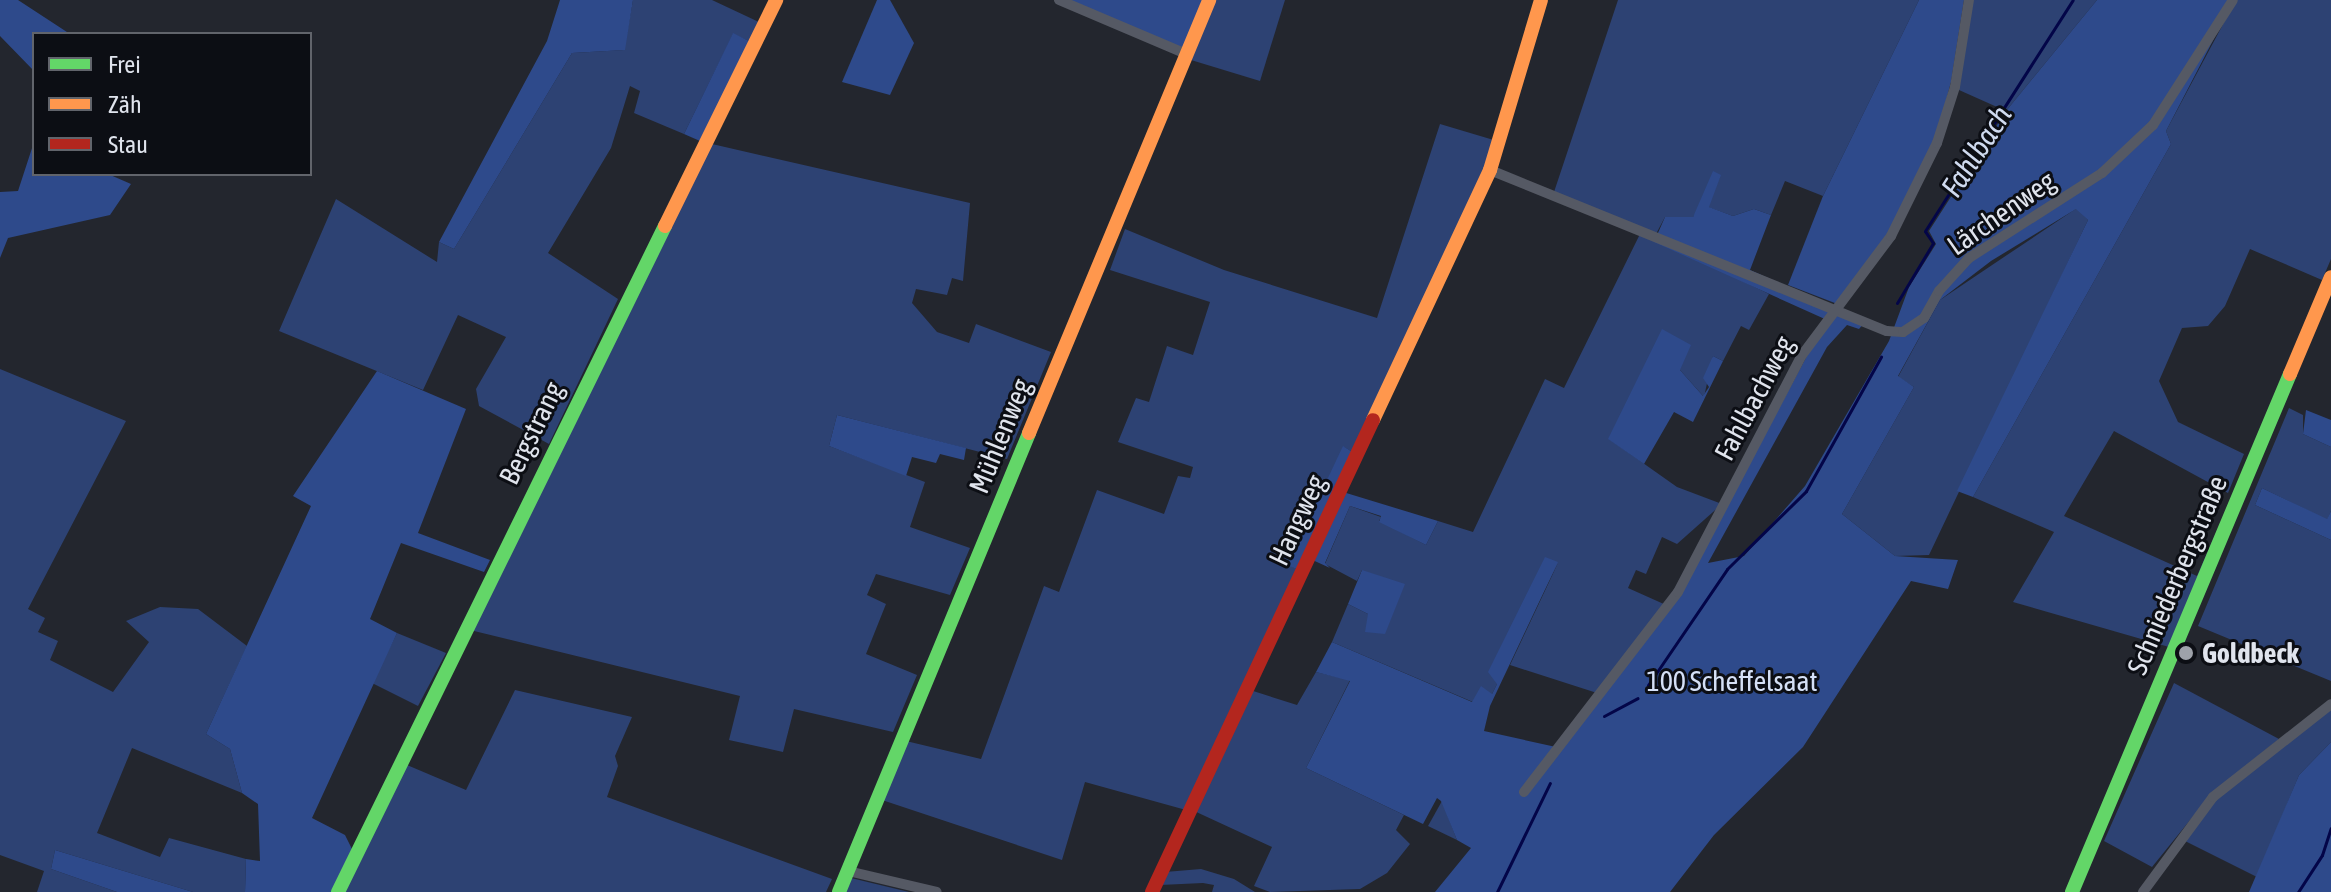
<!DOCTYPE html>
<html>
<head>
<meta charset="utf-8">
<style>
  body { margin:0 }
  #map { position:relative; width:2331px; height:892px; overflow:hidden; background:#23262e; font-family:"Asap Condensed",sans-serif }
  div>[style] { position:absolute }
  .green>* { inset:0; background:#2d4273 }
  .forest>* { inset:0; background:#2e4a8b }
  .stream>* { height:3px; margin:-1.5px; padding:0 1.5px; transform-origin:1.5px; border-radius:1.5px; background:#030548 }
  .street>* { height:10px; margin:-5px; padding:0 5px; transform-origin:5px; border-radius:5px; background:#555964 }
  .fast>* { height:14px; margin:-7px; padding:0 7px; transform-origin:7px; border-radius:7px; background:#63d668 }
  .slow>* { height:14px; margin:-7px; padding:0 7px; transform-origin:7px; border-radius:7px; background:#ff974d }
  .jam>* { height:14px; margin:-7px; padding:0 7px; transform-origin:7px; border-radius:7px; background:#b3261e }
  .dots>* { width:22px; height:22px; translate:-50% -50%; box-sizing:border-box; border:4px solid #0c0e14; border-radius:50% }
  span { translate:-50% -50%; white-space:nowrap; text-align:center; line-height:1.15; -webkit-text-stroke:6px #0c0e14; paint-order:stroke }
  .street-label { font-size:28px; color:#e0e4ed }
  .poi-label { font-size:28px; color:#e0e4ed; font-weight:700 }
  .left { translate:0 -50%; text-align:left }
  .park-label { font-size:28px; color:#d5e0f6 }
  .water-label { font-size:30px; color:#cfdaef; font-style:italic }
  .legend { position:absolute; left:32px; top:32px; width:280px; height:144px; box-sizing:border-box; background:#0c0e14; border:2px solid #61646b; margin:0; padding:10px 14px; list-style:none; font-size:24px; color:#e0e4ed }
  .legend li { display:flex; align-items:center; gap:16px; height:40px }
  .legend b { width:40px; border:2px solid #61646b }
</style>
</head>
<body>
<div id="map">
  <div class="green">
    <div style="clip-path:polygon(633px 0,712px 0,761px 23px,749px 41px,733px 34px,684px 134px,634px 113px,640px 91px,630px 86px,611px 148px,548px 253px,618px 299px,549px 444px,479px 406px,476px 389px,506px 337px,458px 315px,423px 390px,279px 331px,336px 199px,437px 262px,439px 242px,454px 249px,572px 53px,624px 50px)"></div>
    <div style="clip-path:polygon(1215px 0,1285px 0,1260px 81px,1191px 60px)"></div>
    <div style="clip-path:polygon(1618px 0,1919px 0,1823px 196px,1785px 181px,1771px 215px,1754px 209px,1733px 216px,1708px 207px,1720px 176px,1693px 217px,1665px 217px,1656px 234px,1554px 192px)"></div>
    <div style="clip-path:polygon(1972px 0,2097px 0,2006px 111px,1959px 90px)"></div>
    <div style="clip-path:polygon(2236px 0,2331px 0,2331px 259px,2322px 280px,2250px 249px,2225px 306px,2208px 326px,2182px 328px,2159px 381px,2178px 422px,2244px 454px,2228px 493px,2114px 431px,2064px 516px,2197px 576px,2273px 403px,2169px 647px,2013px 602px,2054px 532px,1973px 497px,2171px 144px,2166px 131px)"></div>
    <div style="clip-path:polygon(1440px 124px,1497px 141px,1354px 453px,1344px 447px,1287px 564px,1299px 570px,1186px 810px,1085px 782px,1062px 860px,882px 800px,906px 741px,981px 759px,1044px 586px,1059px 592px,1097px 490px,1164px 514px,1178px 476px,1190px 478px,1193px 467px,1118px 442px,1136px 398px,1149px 402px,1167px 346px,1193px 355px,1210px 302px,1110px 270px,1125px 229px,1224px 270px,1377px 318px)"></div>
    <div style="clip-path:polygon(712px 144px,970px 203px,963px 281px,952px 278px,947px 295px,916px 289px,912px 303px,937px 332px,969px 343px,976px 324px,1051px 352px,1007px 459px,837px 415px,829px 446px,925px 482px,910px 527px,970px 548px,950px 595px,876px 574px,867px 595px,886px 604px,866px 654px,917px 675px,893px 732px,794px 709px,783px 752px,729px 740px,740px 696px,470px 630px)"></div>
    <div style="clip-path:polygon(2077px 208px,2088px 220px,1929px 555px,1895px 556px,1842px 514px,1914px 387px,1898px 377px,1940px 300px)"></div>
    <div style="clip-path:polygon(1641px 232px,1769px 294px,1749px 330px,1741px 326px,1723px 361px,1713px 356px,1704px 397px,1680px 370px,1609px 439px,1677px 487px,1722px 504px,1677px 544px,1662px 537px,1646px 574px,1636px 570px,1628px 588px,1666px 605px,1597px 693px,1510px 665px,1558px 563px,1492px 694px,1473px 702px,1332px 642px,1348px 604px,1368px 614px,1385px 634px,1362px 570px,1357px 581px,1325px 564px,1350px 506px,1381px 517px,1379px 521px,1426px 545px,1438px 521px,1473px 532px,1545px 379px,1564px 388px)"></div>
    <div style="clip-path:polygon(0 369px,126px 421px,28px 609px,45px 618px,38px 632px,58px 641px,50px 660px,113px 692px,149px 642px,126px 621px,160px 607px,198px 609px,247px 646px,206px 734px,230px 749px,242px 793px,132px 748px,97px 833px,160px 857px,169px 838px,246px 859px,245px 892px,193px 892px,55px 850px,51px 869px,117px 892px,37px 892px,44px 871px,0 855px)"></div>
    <div style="clip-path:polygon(2289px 408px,2303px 415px,2303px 434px,2331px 447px,2331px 511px,2327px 520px,2262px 488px,2255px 505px,2331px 540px,2331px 681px,2198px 626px)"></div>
    <div style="clip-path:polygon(397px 633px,446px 653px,418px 706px,372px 683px)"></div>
    <div style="clip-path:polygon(1316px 672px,1350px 680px,1306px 768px,1404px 815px,1396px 830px,1410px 844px,1387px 873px,1360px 889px,1270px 892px,1254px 886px,1272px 847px,1192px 810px,1250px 690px,1297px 705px)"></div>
    <div style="clip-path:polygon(2174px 683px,2279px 739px,2212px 793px,2152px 867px,2104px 841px)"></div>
    <div style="clip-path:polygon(515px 690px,632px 717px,615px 756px,618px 766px,607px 797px,832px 879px,826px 892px,345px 892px,407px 765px,466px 790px)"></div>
    <div style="clip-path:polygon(2331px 707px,2331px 742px,2299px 775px,2257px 877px,2183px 840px,2215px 799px)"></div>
    <div style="clip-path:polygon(1442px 801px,1457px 840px,1428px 826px)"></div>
    <div style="clip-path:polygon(1201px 869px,1234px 879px,1255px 892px,1212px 892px,1214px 885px,1203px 883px,1160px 885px,1165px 872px)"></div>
    <div style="clip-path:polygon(851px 878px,909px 892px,845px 892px)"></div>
  </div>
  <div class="forest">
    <div style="clip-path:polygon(0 0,18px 0,70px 34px,34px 34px,34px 71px,0 36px)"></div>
    <div style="clip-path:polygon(560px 0,633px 0,625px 50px,572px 53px,454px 249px,439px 242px,547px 41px)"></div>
    <div style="clip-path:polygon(877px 0,890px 0,914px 43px,890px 95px,842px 82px)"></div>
    <div style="clip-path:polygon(1068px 0,1204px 0,1185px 49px)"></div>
    <div style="clip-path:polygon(1919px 0,1964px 0,1951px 82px,1935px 142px,1888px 234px,1840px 305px,1788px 285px,1823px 196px)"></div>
    <div style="clip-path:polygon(2097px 0,2234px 0,2166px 131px,2171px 144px,1973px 497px,1957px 491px,2088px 220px,2076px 209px,1991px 261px,1940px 300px,1898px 376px,1914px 387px,1842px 514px,1895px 556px,1958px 560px,1948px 589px,1911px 581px,1803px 747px,1714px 835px,1670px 892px,1435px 892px,1471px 848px,1457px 840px,1441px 801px,1437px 798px,1423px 824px,1306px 768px,1350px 681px,1316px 672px,1332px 642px,1472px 702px,1481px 686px,1492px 694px,1497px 684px,1488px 672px,1545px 557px,1558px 562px,1490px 706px,1484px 731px,1556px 747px,1680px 593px,1816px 339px,1842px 310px,1865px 322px,1859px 329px,1847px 325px,1827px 347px,1708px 563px,1744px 556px,1805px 486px,1889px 341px,1909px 287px,1936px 244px,1929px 231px,2006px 111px)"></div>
    <div style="clip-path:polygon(733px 33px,749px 41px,700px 141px,684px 134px)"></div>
    <div style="clip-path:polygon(34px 142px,34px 174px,108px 174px,131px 184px,110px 215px,8px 238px,0 258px,0 192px,18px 191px)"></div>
    <div style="clip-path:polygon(1713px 171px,1721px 175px,1709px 207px,1733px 216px,1754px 209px,1771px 215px,1750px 270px,1838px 309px,1827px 320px,1654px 242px,1665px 217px,1693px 217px)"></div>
    <div style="clip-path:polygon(1662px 329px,1691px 345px,1680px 370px,1703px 396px,1709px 387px,1703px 378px,1713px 356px,1723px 361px,1693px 422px,1674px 412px,1644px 464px,1608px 439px)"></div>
    <div style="clip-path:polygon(377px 371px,466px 409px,418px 533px,490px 560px,484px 572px,401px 543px,370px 619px,397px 633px,312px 818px,345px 835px,352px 849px,333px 892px,245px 892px,246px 859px,260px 861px,258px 804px,242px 793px,230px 749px,206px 734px,311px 506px,293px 496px)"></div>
    <div style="clip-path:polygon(2306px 410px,2331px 420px,2331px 447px,2303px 434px)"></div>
    <div style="clip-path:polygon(837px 415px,966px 448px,964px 460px,940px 454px,936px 463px,912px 457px,906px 476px,829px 446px)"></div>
    <div style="clip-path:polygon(1343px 446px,1354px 453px,1343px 492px,1438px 521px,1426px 545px,1379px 522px,1381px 516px,1350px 506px,1325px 563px,1330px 568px,1306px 557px,1299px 570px,1287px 565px)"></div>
    <div style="clip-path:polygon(2262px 488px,2327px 519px,2331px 511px,2331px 540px,2255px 505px)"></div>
    <div style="clip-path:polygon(1362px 570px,1405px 584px,1385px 634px,1365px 632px,1368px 614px,1348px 604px)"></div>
    <div style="clip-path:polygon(2331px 742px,2331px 892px,2249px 892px,2299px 775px)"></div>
    <div style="clip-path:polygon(55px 850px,193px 892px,117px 892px,51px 869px)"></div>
  </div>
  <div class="stream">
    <div style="left:1897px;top:303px;width:70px;rotate:-59deg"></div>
    <div style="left:1933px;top:243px;width:14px;rotate:-124deg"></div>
    <div style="left:1925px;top:231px;width:274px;rotate:-57.4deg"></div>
    <div style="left:1648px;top:685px;width:140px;rotate:-55.7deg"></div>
    <div style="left:1727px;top:569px;width:111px;rotate:-44.6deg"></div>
    <div style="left:1806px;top:491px;width:154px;rotate:-60.8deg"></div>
    <div style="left:1604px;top:716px;width:38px;rotate:-28deg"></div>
    <div style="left:1497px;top:892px;width:121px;rotate:-64.1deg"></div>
    <div style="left:2298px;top:892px;width:44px;rotate:-57deg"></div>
    <div style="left:2322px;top:855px;width:28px;rotate:-72deg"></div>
  </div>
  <div class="street">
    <div style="left:1059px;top:0;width:138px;rotate:23deg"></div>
    <div style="left:1490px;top:170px;width:428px;rotate:22.1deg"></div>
    <div style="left:1887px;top:331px;width:16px;rotate:4deg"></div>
    <div style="left:1903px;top:332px;width:25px;rotate:-34deg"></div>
    <div style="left:1924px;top:318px;width:31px;rotate:-61deg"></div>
    <div style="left:1939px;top:291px;width:45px;rotate:-47.7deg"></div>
    <div style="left:1969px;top:258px;width:158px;rotate:-32.6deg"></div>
    <div style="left:2102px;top:173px;width:70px;rotate:-43.3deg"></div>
    <div style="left:2153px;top:125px;width:148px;rotate:-57.4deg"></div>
    <div style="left:1524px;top:792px;width:252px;rotate:-52.4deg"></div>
    <div style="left:1678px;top:592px;width:267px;rotate:-62.4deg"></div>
    <div style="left:1802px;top:355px;width:149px;rotate:-53.2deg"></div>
    <div style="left:1891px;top:236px;width:104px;rotate:-63.7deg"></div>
    <div style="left:1937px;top:143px;width:59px;rotate:-72.2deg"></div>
    <div style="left:1955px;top:87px;width:88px;rotate:-80.9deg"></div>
    <div style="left:848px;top:871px;width:91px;rotate:13.3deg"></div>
    <div style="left:2143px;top:892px;width:118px;rotate:-53.6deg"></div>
    <div style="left:2213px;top:797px;width:150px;rotate:-38.2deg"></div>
  </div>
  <div class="fast">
    <div style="left:338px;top:892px;width:742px;rotate:-63.85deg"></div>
    <div style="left:839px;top:892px;width:497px;rotate:-67.5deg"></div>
    <div style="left:2072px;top:892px;width:562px;rotate:-67.18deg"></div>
  </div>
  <div class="slow">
    <div style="left:665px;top:226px;width:252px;rotate:-63.8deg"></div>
    <div style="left:2290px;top:374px;width:105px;rotate:-67.1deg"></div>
    <div style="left:1373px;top:420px;width:276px;rotate:-64.9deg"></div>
    <div style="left:1490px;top:170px;width:177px;rotate:-73.3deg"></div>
    <div style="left:1029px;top:433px;width:469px;rotate:-67.4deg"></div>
  </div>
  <div class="jam">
    <div style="left:1152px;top:892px;width:521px;rotate:-64.91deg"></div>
  </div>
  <div class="dots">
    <div style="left:2186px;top:653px;background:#9ea2aa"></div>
  </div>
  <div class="street-label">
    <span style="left:2001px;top:213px;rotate:-35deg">Lärchenweg</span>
    <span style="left:1754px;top:398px;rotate:-62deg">Fahlbachweg</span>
    <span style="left:531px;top:433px;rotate:-64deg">Bergstrang</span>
    <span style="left:1000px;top:436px;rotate:-68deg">Mühlenweg</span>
    <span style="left:1297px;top:520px;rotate:-65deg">Hangweg</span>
    <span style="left:2177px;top:575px;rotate:-67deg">Schniederbergstraße</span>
  </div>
  <div class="poi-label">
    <span class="left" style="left:2202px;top:653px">Goldbeck</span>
  </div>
  <div class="park-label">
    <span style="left:1732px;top:681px">100 Scheffelsaat</span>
  </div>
  <div class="water-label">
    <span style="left:1976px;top:151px;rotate:-57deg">Fahlbach</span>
  </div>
  <ul class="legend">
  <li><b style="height:10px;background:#63d668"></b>Frei</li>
  <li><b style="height:10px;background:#ff974d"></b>Zäh</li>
  <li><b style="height:10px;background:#b3261e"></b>Stau</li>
  </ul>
</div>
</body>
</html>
